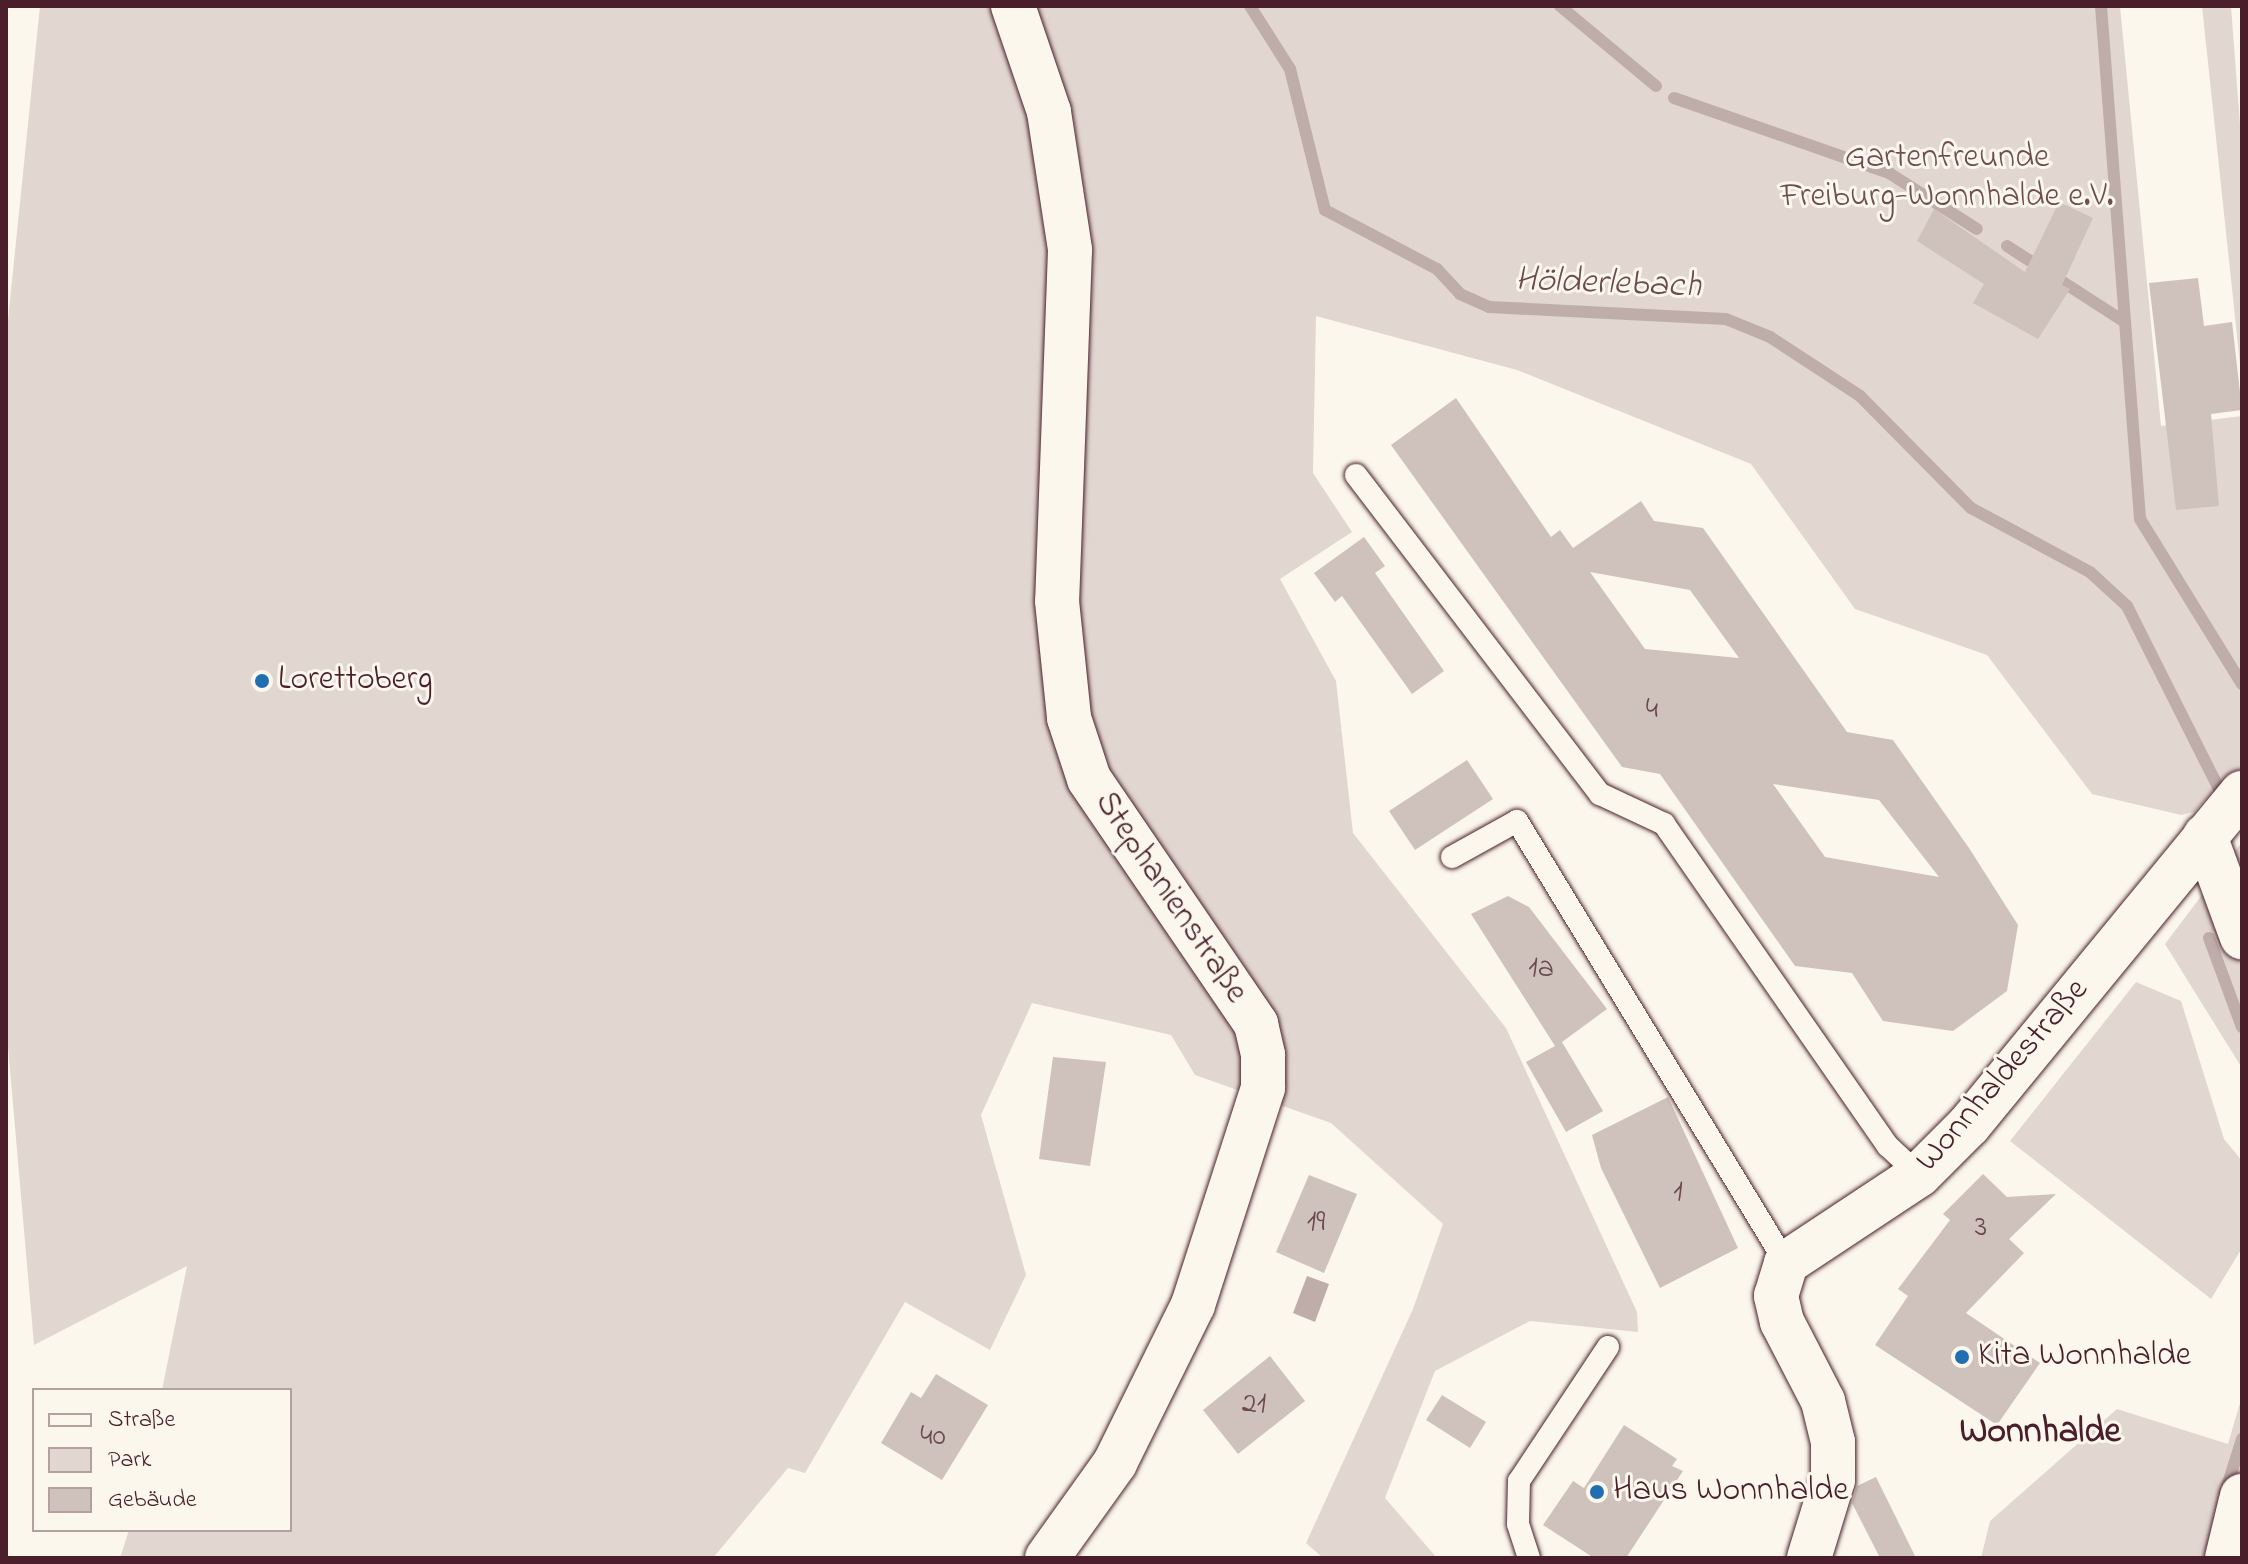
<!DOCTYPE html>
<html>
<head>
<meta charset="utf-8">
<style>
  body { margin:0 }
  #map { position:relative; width:2248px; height:1564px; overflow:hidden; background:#fbf7ec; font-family:"Indie Flower",sans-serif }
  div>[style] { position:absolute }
  .green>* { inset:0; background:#e2d7d0 }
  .water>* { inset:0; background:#bfadaa }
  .stream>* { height:12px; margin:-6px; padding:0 6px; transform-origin:6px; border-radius:6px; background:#bfadaa }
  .building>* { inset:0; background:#cfc2bc }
  .roads { filter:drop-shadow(0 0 2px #4a1f2b) drop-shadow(0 0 2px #4a1f2b) }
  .lane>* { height:22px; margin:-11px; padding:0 11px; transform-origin:11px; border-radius:11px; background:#fbf7ec }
  .street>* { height:44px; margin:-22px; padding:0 22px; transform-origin:22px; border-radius:22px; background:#fbf7ec }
  .dots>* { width:22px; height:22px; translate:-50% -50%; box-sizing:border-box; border:4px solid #fbf7ec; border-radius:50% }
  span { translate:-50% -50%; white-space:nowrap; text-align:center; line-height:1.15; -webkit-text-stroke:6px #fbf7ec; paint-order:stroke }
  .number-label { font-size:30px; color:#6b484f }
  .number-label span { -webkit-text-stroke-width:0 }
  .park-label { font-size:34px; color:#704d54 }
  .poi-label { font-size:34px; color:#4a1f2b }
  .left { translate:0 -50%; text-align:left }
  .street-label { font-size:34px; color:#4a1f2b }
  .water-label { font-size:36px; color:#6d4a51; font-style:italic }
  .neighbourhood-label { font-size:36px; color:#4a1f2b; font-weight:700 }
  .frame { position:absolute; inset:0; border:8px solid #4a1f2b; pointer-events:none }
  .legend { position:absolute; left:32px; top:1388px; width:260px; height:144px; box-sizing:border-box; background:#fbf7ec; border:2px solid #b4a19f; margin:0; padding:10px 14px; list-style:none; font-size:24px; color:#4a1f2b }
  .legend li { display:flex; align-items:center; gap:16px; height:40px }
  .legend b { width:40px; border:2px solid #b4a19f }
</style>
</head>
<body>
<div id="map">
  <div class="green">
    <div style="clip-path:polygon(40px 6px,2120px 6px,2161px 426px,2242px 416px,2242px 784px,2230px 773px,2194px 812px,2181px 815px,2092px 794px,1987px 655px,1855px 609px,1751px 464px,1517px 370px,1316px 316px,1313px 473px,1352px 532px,1280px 579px,1336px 681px,1353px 833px,1506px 1028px,1637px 1312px,1638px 1332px,1530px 1321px,1435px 1371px,1385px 1498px,1437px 1558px,1323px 1558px,1306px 1543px,1413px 1309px,1443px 1224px,1331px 1123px,1195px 1075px,1171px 1035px,1032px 1003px,981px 1115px,1026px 1275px,990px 1350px,905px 1302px,805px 1473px,788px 1468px,713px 1558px,120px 1558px,129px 1530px,290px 1530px,290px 1390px,162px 1390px,187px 1266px,34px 1345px,6px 1024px,6px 340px)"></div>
    <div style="clip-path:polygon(2202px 6px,2231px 6px,2242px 151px,2242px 383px)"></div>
    <div style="clip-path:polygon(2242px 842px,2242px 1068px,2165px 944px)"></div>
    <div style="clip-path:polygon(2136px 982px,2181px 1001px,2224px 1139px,2242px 1161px,2242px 1248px,2211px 1299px,2010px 1141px)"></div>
    <div style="clip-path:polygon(2242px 1396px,2242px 1558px,1981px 1558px,1990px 1521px,2117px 1409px,2228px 1444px)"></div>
  </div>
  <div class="water">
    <div style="clip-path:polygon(1307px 1276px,1329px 1284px,1315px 1322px,1293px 1313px)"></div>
  </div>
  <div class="stream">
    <div style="left:1250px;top:6px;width:75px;rotate:57.6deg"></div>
    <div style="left:1290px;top:69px;width:145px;rotate:76.1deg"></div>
    <div style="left:1325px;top:210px;width:127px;rotate:27.8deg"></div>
    <div style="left:1437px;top:269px;width:34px;rotate:47deg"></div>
    <div style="left:1460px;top:294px;width:32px;rotate:24deg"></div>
    <div style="left:1489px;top:307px;width:237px;rotate:2.9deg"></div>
    <div style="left:1726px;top:319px;width:48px;rotate:22.2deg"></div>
    <div style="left:1770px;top:337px;width:108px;rotate:33.2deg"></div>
    <div style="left:1860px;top:396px;width:158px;rotate:45.3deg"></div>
    <div style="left:1971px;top:508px;width:135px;rotate:28.3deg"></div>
    <div style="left:2090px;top:572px;width:50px;rotate:42.6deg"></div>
    <div style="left:2127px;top:606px;width:220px;rotate:63.3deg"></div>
    <div style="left:1560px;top:6px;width:125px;rotate:39.8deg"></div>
    <div style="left:2101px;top:6px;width:514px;rotate:85.65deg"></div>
    <div style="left:2140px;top:519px;width:194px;rotate:58.3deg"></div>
    <div style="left:1674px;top:98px;width:228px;rotate:19.2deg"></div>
    <div style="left:1889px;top:173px;width:104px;rotate:32.5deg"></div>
    <div style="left:2007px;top:246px;width:137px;rotate:32.8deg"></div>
    <div style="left:2209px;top:938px;width:95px;rotate:69.7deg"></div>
    <div style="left:2225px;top:1493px;width:57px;rotate:-72.5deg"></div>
  </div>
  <div class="building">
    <div style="clip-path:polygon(2059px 202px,2093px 218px,2062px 285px,2070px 289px,2038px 339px,1973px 303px,1984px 284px,1917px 241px,1934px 209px,2025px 272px)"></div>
    <div style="clip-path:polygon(2198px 278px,2204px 326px,2232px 322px,2242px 410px,2211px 414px,2219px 506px,2176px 510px,2149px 283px)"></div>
    <div style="clip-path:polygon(evenodd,1456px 398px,1551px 537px,1560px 530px,1573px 548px,1641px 501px,1654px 521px,1703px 528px,1847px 732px,1893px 740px,1969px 848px,2018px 925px,2007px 991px,1953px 1031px,1883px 1021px,1852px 973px,1795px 966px,1660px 774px,1622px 767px,1391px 445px,1456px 398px,1590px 572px,1690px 590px,1739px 658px,1645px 649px,1590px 572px,1456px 398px,1773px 784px,1879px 800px,1939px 877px,1825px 857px,1773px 784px)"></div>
    <div style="clip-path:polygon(1364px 537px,1385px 566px,1375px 573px,1444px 671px,1412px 694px,1342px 596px,1335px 602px,1314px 573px)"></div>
    <div style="clip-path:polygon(1467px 760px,1493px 799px,1415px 850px,1389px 811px)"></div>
    <div style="clip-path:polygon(1508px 896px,1529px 907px,1607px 1009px,1562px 1042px,1603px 1111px,1566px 1132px,1526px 1062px,1555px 1046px,1471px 914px)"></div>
    <div style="clip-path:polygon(1053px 1057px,1106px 1062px,1090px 1166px,1039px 1159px)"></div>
    <div style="clip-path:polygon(1668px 1097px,1738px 1248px,1660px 1288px,1601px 1168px,1592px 1135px)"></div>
    <div style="clip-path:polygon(1983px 1174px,2007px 1197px,2056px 1194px,2009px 1239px,2024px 1253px,1966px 1313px,2040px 1363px,1997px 1425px,1875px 1345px,1908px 1296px,1898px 1289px,1950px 1220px,1943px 1214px)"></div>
    <div style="clip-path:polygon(1309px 1175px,1357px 1194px,1324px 1273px,1276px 1252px)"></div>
    <div style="clip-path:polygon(1270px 1356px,1305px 1401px,1238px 1454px,1203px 1410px)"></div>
    <div style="clip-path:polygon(936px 1374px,988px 1405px,942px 1480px,881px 1443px,911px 1392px,921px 1398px)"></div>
    <div style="clip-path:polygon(1442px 1395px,1486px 1422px,1470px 1448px,1426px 1420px)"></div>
    <div style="clip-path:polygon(1624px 1425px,1677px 1459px,1672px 1466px,1683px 1471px,1626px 1558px,1594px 1558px,1543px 1525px,1573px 1481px,1584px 1488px)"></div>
    <div style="clip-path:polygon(1876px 1477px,1916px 1558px,1880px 1558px,1852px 1503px,1857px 1486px)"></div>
  </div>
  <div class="roads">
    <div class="lane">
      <div style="left:1356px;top:475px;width:402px;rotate:52.6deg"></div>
      <div style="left:1600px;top:794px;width:71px;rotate:25.1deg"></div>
      <div style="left:1664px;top:824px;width:392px;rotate:55.2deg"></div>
      <div style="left:1888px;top:1146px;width:42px;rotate:43.1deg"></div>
      <div style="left:1452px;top:857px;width:74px;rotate:-29deg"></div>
      <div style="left:1517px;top:821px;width:517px;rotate:58.68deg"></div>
      <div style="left:1529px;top:1558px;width:36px;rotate:-108deg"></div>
      <div style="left:1518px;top:1524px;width:43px;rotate:-88.7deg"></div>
      <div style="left:1519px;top:1481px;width:161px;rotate:-56.4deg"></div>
    </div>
    <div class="street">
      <div style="left:1013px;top:6px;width:112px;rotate:71.2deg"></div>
      <div style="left:1049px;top:112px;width:140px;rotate:81.3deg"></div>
      <div style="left:1070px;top:250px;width:351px;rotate:92.1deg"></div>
      <div style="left:1057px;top:601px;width:118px;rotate:84.1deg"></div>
      <div style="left:1069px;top:718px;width:64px;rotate:71.8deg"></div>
      <div style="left:1089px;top:779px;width:297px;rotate:55.7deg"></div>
      <div style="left:1256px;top:1024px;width:32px;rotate:77deg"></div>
      <div style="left:1263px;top:1055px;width:33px;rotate:90deg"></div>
      <div style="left:1263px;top:1088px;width:228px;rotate:107.9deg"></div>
      <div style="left:1193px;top:1305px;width:176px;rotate:116.3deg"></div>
      <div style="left:1115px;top:1463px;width:117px;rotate:125.6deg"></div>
      <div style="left:2205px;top:836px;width:108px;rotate:69.9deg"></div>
      <div style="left:1809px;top:1558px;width:82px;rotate:-72.9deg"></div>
      <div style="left:1833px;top:1480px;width:38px;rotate:-90deg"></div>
      <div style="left:1833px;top:1442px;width:42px;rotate:-103.7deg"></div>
      <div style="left:1823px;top:1401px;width:89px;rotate:-117.4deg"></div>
      <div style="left:1782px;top:1322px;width:27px;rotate:-103deg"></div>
      <div style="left:1776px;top:1296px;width:34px;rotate:-73deg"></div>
      <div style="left:1786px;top:1263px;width:159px;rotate:-33.5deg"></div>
      <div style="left:1919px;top:1175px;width:71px;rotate:-45deg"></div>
      <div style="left:1969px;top:1125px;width:430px;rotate:-50.6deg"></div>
      <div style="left:2227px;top:1558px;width:64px;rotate:-76.4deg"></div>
    </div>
  </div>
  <div class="dots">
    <div style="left:262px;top:681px;background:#1f6fb2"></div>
    <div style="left:1962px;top:1357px;background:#1f6fb2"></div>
    <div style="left:1597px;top:1492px;background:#1f6fb2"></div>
  </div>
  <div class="number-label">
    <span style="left:1652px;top:710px">4</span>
    <span style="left:1541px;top:969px">1a</span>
    <span style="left:1678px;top:1193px">1</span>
    <span style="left:1316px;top:1223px">19</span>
    <span style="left:1981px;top:1228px">3</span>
    <span style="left:1254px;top:1405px">21</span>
    <span style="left:933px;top:1437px">40</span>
  </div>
  <div class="park-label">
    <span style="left:1947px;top:178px">Gartenfreunde<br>Freiburg-Wonnhalde e.V.</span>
  </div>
  <div class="poi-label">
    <span class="left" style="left:278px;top:681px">Lorettoberg</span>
    <span class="left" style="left:1978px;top:1357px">Kita Wonnhalde</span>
    <span class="left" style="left:1613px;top:1492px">Haus Wonnhalde</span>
  </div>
  <div class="street-label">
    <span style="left:1170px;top:898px;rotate:56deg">Stephanienstraße</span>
    <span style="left:2003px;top:1076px;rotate:-49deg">Wonnhaldestraße</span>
  </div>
  <div class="water-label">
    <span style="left:1608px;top:284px;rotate:2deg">Hölderlebach</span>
  </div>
  <div class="neighbourhood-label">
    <span style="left:2040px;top:1433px">Wonnhalde</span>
  </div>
  <div class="frame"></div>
  <ul class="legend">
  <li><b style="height:10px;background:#fbf7ec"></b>Straße</li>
  <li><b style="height:22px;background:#e2d7d0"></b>Park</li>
  <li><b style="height:22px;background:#cfc2bc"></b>Gebäude</li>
  </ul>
</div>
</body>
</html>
